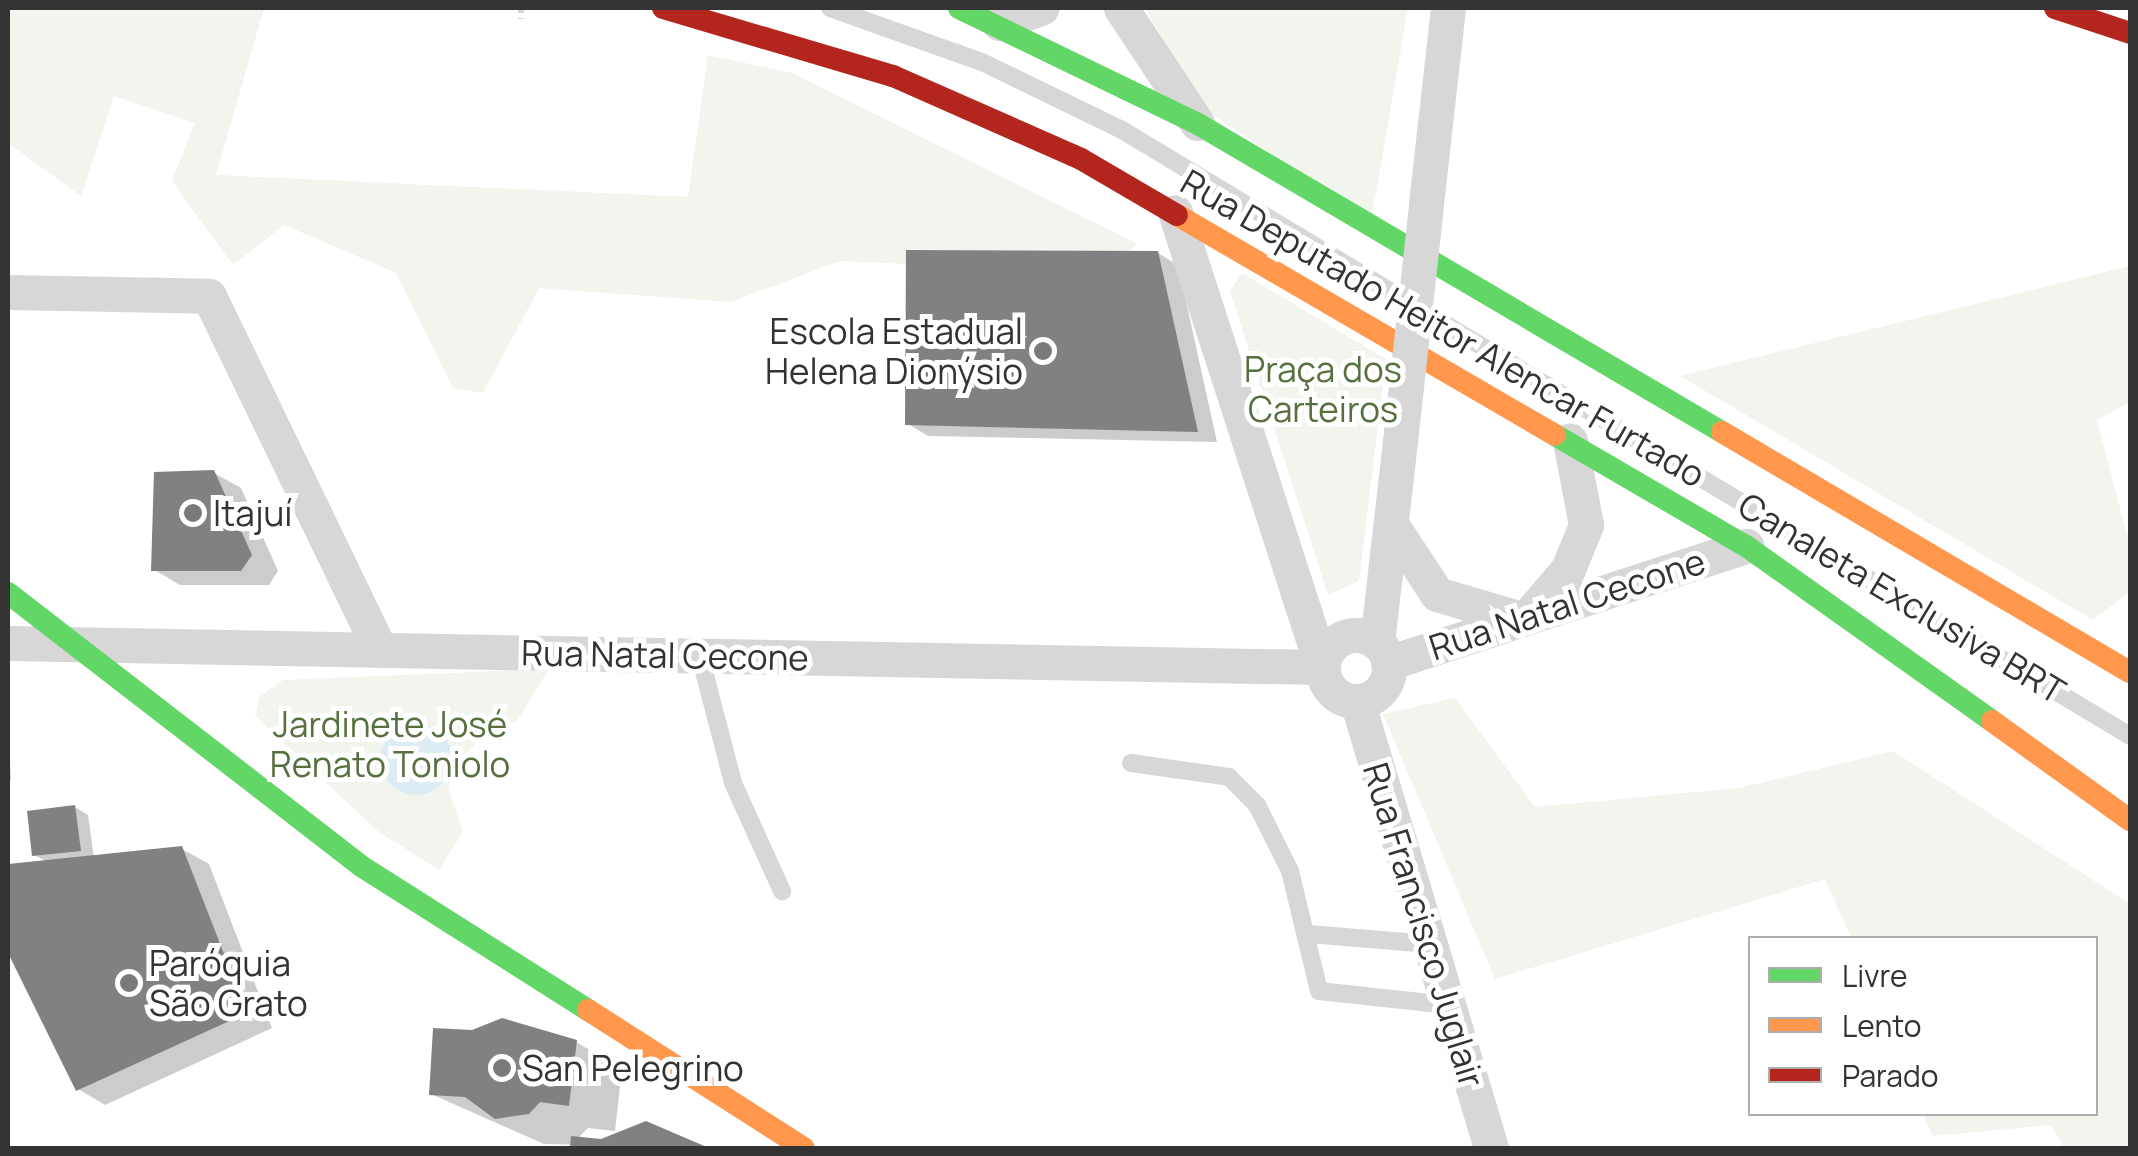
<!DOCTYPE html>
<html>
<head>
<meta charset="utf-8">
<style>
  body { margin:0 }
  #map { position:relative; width:2138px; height:1156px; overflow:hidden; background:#fff; font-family:Manrope,sans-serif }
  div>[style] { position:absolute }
  .green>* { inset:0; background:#f1f5ed }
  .water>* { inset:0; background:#ddebf3 }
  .round { border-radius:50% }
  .shadow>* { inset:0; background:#0003 }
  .building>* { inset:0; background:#818181 }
  .path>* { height:6px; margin-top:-3px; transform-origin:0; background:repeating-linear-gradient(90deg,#d6d6d6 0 5px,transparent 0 10px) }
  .lane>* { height:18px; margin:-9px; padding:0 9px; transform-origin:9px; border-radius:9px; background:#d7d7d7 }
  .street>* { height:35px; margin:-17.5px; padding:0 17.5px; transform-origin:17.5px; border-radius:17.5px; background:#d7d7d7 }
  .street>.ring { margin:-17.5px; padding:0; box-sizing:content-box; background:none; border:35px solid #d7d7d7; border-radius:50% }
  .fast>* { height:22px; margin:-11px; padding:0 11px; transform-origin:11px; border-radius:11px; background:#63d668 }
  .slow>* { height:22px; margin:-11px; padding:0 11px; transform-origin:11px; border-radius:11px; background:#ff974d }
  .jam>* { height:22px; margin:-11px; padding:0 11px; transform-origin:11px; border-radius:11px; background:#b3261e }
  .street-bridge>* { height:35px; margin:-17.5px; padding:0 17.5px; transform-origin:17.5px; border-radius:17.5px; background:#d7d7d7 }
  .dots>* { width:28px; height:28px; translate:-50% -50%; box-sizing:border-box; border:5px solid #fff; border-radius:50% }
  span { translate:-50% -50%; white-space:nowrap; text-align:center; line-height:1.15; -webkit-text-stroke:10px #fff; paint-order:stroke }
  .street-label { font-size:35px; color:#333 }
  .poi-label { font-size:35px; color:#333 }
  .right { translate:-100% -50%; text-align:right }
  .left { translate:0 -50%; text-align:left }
  .park-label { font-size:35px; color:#56703f }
  .frame { position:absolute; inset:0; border:10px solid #333; pointer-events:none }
  .legend { position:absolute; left:1748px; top:936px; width:350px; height:180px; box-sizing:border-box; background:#fff; border:2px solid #adadad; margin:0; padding:12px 18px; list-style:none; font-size:30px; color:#333 }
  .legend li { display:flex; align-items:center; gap:20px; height:50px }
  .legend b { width:50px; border:2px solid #adadad }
</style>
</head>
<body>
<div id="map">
  <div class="green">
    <div style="clip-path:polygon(8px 8px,264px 8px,216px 175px,688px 197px,708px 55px,792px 73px,1138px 244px,1097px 273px,840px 261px,731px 302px,539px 288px,483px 393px,453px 388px,396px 273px,284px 225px,233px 265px,172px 181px,195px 123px,114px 96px,81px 196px,8px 143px)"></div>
    <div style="clip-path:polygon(1145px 8px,1408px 8px,1371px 221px,1202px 107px)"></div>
    <div style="clip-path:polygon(2130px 266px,2130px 402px,2097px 420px,2130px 547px,2130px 592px,2093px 620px,1680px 376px)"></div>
    <div style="clip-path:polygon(1242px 273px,1386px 359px,1359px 581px,1328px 595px,1230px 291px)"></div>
    <div style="clip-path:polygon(549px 669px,517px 721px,488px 731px,455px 765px,448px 788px,463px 832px,439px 870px,379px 832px,255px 716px,259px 697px,283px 680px)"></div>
    <div style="clip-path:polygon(1455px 698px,1535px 807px,1739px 788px,1893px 751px,2130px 904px,2130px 1148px,2064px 1148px,2051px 1125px,1933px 1136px,1923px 1114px,2096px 1114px,2096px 938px,1851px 938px,1825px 879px,1495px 979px,1383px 714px)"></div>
  </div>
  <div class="water">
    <div class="round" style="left:380px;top:723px;width:72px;height:72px"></div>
  </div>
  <div class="shadow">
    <div style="clip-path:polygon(1158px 253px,1178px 265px,1217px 442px,928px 436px,908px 424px)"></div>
    <div style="clip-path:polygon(214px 473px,241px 488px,278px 571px,269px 585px,180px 585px,153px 569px)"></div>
    <div style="clip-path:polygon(8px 725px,11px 780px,8px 780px)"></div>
    <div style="clip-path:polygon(75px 807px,88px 815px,94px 858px,182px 849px,209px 864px,272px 1028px,105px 1105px,78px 1089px,8px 947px,8px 866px,48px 862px,34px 855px)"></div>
    <div style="clip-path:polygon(576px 1042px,622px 1069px,615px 1131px,588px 1128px,577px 1139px,708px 1148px,544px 1144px,431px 1094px)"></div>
  </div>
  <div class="building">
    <div style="clip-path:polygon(906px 250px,1158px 251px,1198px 432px,905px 425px)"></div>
    <div style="clip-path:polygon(214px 470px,252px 555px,241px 571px,151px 571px,154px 472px)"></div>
    <div style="clip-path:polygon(75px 805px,81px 851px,32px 856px,27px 811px)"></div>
    <div style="clip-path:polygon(182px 846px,247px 1013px,76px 1091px,8px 953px,8px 864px)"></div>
    <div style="clip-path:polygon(502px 1018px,577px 1040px,569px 1106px,540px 1102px,529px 1114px,495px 1119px,465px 1097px,429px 1095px,433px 1028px,472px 1030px)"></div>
    <div style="clip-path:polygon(646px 1121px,709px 1148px,570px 1148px,571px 1136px,601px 1139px)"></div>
  </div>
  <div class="path">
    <div style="left:521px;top:8px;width:11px;rotate:90deg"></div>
  </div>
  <div class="lane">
    <div style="left:830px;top:8px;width:161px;rotate:19.6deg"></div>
    <div style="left:982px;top:62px;width:156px;rotate:25.9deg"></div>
    <div style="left:1122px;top:130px;width:1176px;rotate:31.01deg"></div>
    <div style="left:700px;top:656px;width:131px;rotate:75.4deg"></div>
    <div style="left:733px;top:783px;width:119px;rotate:65.6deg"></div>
    <div style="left:1131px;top:763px;width:99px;rotate:8.1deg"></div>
    <div style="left:1229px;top:777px;width:40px;rotate:45deg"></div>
    <div style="left:1257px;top:805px;width:74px;rotate:63.4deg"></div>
    <div style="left:1290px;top:871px;width:123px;rotate:76.4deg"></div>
    <div style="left:1319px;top:991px;width:130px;rotate:6.2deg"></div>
    <div style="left:1309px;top:934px;width:121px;rotate:4.7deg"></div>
  </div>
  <div class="street">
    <div style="left:1121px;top:8px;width:138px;rotate:56.5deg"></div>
    <div style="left:999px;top:23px;width:45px;rotate:-19.7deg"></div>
    <div style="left:1426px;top:204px;width:197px;rotate:-83.6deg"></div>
    <div style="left:8px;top:292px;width:201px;rotate:1.1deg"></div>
    <div style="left:209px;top:296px;width:393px;rotate:64.2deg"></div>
    <div style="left:1391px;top:524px;width:84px;rotate:56.7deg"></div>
    <div style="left:1437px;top:594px;width:88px;rotate:16.6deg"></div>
    <div style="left:1528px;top:616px;width:62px;rotate:-49.6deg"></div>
    <div style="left:1568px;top:569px;width:48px;rotate:-67.8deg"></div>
    <div style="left:1586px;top:525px;width:86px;rotate:-100.7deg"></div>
    <div class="ring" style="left:1323px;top:635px;width:31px;height:31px"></div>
    <div style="left:8px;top:643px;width:1314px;rotate:1.05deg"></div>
    <div style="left:1322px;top:667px;width:478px;rotate:-107.9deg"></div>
    <div style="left:1377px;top:643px;width:212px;rotate:-83.5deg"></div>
    <div style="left:1388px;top:663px;width:377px;rotate:-18.1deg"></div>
    <div style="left:1357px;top:701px;width:467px;rotate:73.3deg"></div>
  </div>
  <div class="fast">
    <div style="left:959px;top:8px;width:266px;rotate:25.9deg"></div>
    <div style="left:1198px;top:124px;width:608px;rotate:30.45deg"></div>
    <div style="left:1555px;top:435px;width:221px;rotate:30.2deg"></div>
    <div style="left:1746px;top:546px;width:302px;rotate:35.4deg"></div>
    <div style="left:8px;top:593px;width:446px;rotate:37.7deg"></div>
    <div style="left:361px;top:866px;width:269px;rotate:32.4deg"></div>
  </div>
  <div class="slow">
    <div style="left:1177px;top:215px;width:437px;rotate:30.2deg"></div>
    <div style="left:1722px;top:432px;width:473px;rotate:30.5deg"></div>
    <div style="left:1992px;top:721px;width:170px;rotate:35.7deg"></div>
    <div style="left:588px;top:1010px;width:256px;rotate:32.6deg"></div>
  </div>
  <div class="jam">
    <div style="left:663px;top:8px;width:240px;rotate:16.5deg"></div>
    <div style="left:893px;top:76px;width:206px;rotate:23.8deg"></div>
    <div style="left:1081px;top:159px;width:111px;rotate:30.3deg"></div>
    <div style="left:2055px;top:8px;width:79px;rotate:18.4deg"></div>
  </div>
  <div class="street-bridge">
    <div style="left:1401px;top:432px;width:229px;rotate:-83.7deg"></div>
  </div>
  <div class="dots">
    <div style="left:1043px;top:351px;background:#7a7a7a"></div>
    <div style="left:193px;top:513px;background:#7a7a7a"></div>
    <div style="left:129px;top:983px;background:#7a7a7a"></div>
    <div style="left:502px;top:1068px;background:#7a7a7a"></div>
  </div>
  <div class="street-label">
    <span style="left:1443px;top:328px;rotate:30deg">Rua Deputado Heitor Alencar Furtado</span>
    <span style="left:1902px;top:598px;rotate:31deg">Canaleta Exclusiva BRT</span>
    <span style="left:1567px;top:604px;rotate:-18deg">Rua Natal Cecone</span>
    <span style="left:665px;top:655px;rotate:1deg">Rua Natal Cecone</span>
    <span style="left:1424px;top:925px;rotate:73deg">Rua Francisco Juglair</span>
  </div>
  <div class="poi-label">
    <span class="right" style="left:1023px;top:351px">Escola Estadual<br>Helena Dionýsio</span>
    <span class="left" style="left:213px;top:513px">Itajuí</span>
    <span class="left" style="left:149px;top:983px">Paróquia<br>São Grato</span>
    <span class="left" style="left:522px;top:1068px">San Pelegrino</span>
  </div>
  <div class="park-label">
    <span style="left:1323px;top:389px">Praça dos<br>Carteiros</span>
    <span style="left:390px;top:744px">Jardinete José<br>Renato Toniolo</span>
  </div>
  <div class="frame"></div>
  <ul class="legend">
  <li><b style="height:12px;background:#63d668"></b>Livre</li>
  <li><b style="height:12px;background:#ff974d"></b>Lento</li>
  <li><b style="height:12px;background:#b3261e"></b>Parado</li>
  </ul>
</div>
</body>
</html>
